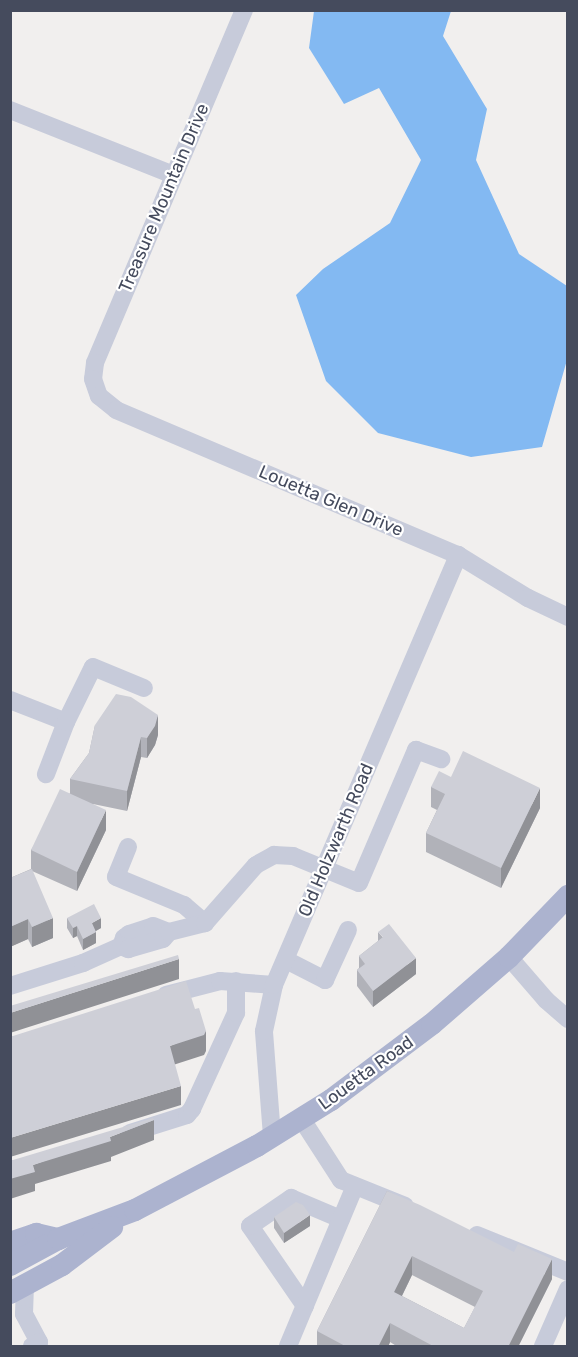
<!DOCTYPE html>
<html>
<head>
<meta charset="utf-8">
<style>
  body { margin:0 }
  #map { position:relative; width:578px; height:1357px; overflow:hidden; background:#f1efee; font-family:Rubik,sans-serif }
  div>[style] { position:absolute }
  .water>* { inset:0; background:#83b9f2 }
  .minor>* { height:18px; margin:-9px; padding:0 9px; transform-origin:9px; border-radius:9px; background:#c7cbda }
  .major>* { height:22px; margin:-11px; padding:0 11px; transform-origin:11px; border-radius:11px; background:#acb3cf }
  .wall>* { inset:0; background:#b1b2b9 }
  .shaded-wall>* { inset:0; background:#909196 }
  .building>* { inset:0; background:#cecfd7 }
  span { translate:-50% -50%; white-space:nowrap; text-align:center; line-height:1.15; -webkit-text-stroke:4.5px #fff; paint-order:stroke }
  .street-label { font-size:18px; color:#454b5d }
  .frame { position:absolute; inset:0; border:12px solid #454b5d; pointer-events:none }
</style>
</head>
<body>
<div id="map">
  <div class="water">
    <div style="clip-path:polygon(314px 11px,451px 11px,443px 36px,487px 109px,476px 160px,519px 254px,567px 286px,567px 360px,542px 447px,471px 457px,378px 433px,326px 381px,296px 295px,323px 269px,390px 223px,421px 160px,379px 88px,344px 104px,309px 48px)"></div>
  </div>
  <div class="minor">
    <div style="left:244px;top:10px;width:383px;rotate:112.9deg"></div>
    <div style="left:95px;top:363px;width:16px;rotate:97deg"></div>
    <div style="left:93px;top:379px;width:18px;rotate:71deg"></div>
    <div style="left:99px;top:396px;width:22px;rotate:39deg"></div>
    <div style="left:116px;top:410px;width:371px;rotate:23deg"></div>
    <div style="left:458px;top:555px;width:82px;rotate:31.6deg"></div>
    <div style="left:528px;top:598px;width:44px;rotate:25.4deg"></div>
    <div style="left:10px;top:110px;width:175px;rotate:21.7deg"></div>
    <div style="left:10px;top:700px;width:60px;rotate:21.4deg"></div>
    <div style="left:66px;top:722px;width:56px;rotate:111deg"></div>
    <div style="left:66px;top:722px;width:61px;rotate:-63.9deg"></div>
    <div style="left:93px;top:667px;width:55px;rotate:22.4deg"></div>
    <div style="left:128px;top:847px;width:32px;rotate:112deg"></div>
    <div style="left:116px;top:877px;width:74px;rotate:22.4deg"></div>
    <div style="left:184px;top:905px;width:28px;rotate:41deg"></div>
    <div style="left:121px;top:946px;width:9px;rotate:-69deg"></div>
    <div style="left:124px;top:938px;width:6px;rotate:-39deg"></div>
    <div style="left:129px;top:934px;width:25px;rotate:-18deg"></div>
    <div style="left:153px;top:926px;width:17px;rotate:21deg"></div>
    <div style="left:509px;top:957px;width:57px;rotate:49.3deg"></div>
    <div style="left:546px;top:1000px;width:29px;rotate:41deg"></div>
    <div style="left:286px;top:960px;width:44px;rotate:27.1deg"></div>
    <div style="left:325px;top:980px;width:55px;rotate:-65.3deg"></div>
    <div style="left:10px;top:986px;width:77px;rotate:-17.5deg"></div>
    <div style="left:83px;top:963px;width:42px;rotate:-24.1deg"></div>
    <div style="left:121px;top:946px;width:8px;rotate:23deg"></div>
    <div style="left:128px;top:949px;width:36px;rotate:-16deg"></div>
    <div style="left:163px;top:939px;width:9px;rotate:-49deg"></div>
    <div style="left:169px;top:932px;width:37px;rotate:-14deg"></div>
    <div style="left:205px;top:923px;width:77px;rotate:-48.7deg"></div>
    <div style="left:256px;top:865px;width:21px;rotate:-29deg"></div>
    <div style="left:274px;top:855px;width:19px;rotate:3deg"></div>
    <div style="left:293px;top:856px;width:71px;rotate:22.2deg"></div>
    <div style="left:359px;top:883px;width:145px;rotate:-66.8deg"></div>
    <div style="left:416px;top:750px;width:27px;rotate:20deg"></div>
    <div style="left:166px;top:995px;width:56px;rotate:-14.5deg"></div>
    <div style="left:220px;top:981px;width:54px;rotate:4.2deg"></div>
    <div style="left:301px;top:1118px;width:74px;rotate:57.2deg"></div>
    <div style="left:341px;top:1180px;width:69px;rotate:22.1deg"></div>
    <div style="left:130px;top:1133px;width:60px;rotate:-17.5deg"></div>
    <div style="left:187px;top:1115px;width:8px;rotate:-50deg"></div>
    <div style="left:192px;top:1109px;width:106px;rotate:-65.4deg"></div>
    <div style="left:236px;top:1013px;width:32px;rotate:-90deg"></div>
    <div style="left:272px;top:1136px;width:105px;rotate:-94.4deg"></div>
    <div style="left:264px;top:1031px;width:47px;rotate:-77.7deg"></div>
    <div style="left:274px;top:985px;width:468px;rotate:-66.8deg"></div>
    <div style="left:477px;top:1235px;width:98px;rotate:22.1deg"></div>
    <div style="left:25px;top:1285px;width:29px;rotate:92deg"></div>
    <div style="left:24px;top:1314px;width:32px;rotate:62deg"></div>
    <div style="left:39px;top:1342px;width:8px;rotate:150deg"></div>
    <div style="left:305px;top:1306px;width:97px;rotate:-124.5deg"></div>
    <div style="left:250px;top:1226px;width:50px;rotate:-34.3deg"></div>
    <div style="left:291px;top:1198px;width:54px;rotate:22.8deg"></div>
    <div style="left:288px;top:1346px;width:173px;rotate:-67.3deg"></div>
    <div style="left:543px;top:1346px;width:62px;rotate:-66.3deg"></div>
  </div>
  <div class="major">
    <div style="left:10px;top:1243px;width:28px;rotate:-19deg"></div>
    <div style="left:36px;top:1234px;width:23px;rotate:13deg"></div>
    <div style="left:10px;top:1265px;width:55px;rotate:-28.4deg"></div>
    <div style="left:58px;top:1239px;width:82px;rotate:-20.6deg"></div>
    <div style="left:135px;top:1210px;width:138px;rotate:-27.7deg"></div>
    <div style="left:257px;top:1146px;width:87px;rotate:-31.9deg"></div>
    <div style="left:331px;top:1100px;width:126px;rotate:-37deg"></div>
    <div style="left:432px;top:1024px;width:102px;rotate:-41deg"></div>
    <div style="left:509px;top:957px;width:85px;rotate:-46deg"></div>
    <div style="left:10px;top:1293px;width:59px;rotate:-28.3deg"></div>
    <div style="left:62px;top:1265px;width:63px;rotate:-37.2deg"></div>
  </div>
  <div class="wall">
    <div style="clip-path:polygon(95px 725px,158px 735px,155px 745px,147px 758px,141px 757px,127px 811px,93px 804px,106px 830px,77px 891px,32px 871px,53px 938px,32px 947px,28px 939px,10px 947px,10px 878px,31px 869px,31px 850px,70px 793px,70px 779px,89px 753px)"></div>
    <div style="clip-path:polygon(451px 777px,540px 808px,501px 888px,426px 852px,426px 833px,437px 810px,431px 807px,431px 787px)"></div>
    <div style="clip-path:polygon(67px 918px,101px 928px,96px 931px,96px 943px,83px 950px,77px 936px,73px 938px,67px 928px)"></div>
    <div style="clip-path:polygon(378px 932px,416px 974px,373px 1007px,357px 986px,357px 970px,359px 968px,359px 956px,378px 941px)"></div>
    <div style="clip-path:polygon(evenodd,387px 1191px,552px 1279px,518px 1347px,398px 1347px,390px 1342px,388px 1347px,317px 1347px,317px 1331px,387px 1191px,412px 1275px,475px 1307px,464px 1328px,402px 1296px,412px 1275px)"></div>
    <div style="clip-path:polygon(274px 1217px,310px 1226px,284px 1243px,274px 1228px)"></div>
  </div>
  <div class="shaded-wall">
    <div style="clip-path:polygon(158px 715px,158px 735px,155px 745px,147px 758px,147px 738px)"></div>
    <div style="clip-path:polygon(141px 737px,141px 757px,127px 811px,127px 791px)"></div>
    <div style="clip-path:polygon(540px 788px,540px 808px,501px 888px,501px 868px)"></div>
    <div style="clip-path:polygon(106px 810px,106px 830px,77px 891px,77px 872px)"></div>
    <div style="clip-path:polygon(53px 918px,53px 938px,32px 947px,32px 927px)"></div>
    <div style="clip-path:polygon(101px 918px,101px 928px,92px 933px,92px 923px)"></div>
    <div style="clip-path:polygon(28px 919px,28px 939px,10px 947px,10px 927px)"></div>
    <div style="clip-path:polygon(77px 926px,77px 936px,73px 938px,73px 928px)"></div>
    <div style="clip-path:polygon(96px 932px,96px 943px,83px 950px,83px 939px)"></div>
    <div style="clip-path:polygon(416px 958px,416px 974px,373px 1007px,373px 991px)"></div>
    <div style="clip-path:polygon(179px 959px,179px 979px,10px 1033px,10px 1013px)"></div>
    <div style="clip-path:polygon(206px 1031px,206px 1051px,204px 1055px,170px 1066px,170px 1046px)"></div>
    <div style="clip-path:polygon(181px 1086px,181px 1105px,10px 1157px,10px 1138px)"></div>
    <div style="clip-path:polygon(154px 1120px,154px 1140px,111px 1157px,111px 1161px,35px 1184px,35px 1191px,10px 1199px,10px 1179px,33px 1165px,110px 1137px)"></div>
    <div style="clip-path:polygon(310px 1215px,310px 1226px,284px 1243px,284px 1233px)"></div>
    <div style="clip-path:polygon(412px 1256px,412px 1275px,394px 1312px,394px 1292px)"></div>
    <div style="clip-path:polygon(552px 1259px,552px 1279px,518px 1347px,508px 1347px)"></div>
    <div style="clip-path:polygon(390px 1323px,390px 1342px,388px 1347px,378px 1347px)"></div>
  </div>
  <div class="building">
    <div style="clip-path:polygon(116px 694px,131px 697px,158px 715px,155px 726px,147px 738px,141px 737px,127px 791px,70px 779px,89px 753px,95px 725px)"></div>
    <div style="clip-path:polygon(463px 751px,540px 788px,501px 868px,426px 833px,445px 794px,431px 787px,439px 771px,451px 777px)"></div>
    <div style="clip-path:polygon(60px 789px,106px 810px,77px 872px,31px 850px)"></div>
    <div style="clip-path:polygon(32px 869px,53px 918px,32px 927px,28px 919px,10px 927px,10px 878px)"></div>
    <div style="clip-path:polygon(94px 904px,101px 918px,92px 923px,96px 932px,83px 939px,77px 926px,73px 928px,67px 918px)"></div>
    <div style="clip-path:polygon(389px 924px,416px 958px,373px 991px,357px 970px,365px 964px,359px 956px,383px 937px,378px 932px)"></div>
    <div style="clip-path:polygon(178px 955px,179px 959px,10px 1013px,10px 1006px)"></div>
    <div style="clip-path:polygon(186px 981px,195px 1009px,199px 1008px,206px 1031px,204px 1035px,170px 1046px,181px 1086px,10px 1138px,10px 1036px,13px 1036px)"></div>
    <div style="clip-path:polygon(153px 1118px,154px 1120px,110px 1137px,111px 1141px,33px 1165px,35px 1172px,10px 1179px,10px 1160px,13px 1160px)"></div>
    <div style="clip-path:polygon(evenodd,387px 1191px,420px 1205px,514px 1252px,518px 1244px,552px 1259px,508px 1347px,435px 1347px,390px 1323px,378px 1347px,347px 1347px,317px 1331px,387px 1191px,412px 1256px,483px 1291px,464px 1328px,394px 1292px,412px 1256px)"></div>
    <div style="clip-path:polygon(296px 1202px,303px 1205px,310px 1215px,284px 1233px,274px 1217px)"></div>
  </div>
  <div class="street-label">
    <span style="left:164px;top:198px;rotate:-67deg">Treasure Mountain Drive</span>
    <span style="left:331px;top:501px;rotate:23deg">Louetta Glen Drive</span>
    <span style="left:336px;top:840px;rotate:-67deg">Old Holzwarth Road</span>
    <span style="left:366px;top:1073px;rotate:-36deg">Louetta Road</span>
  </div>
  <div class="frame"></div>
</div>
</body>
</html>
